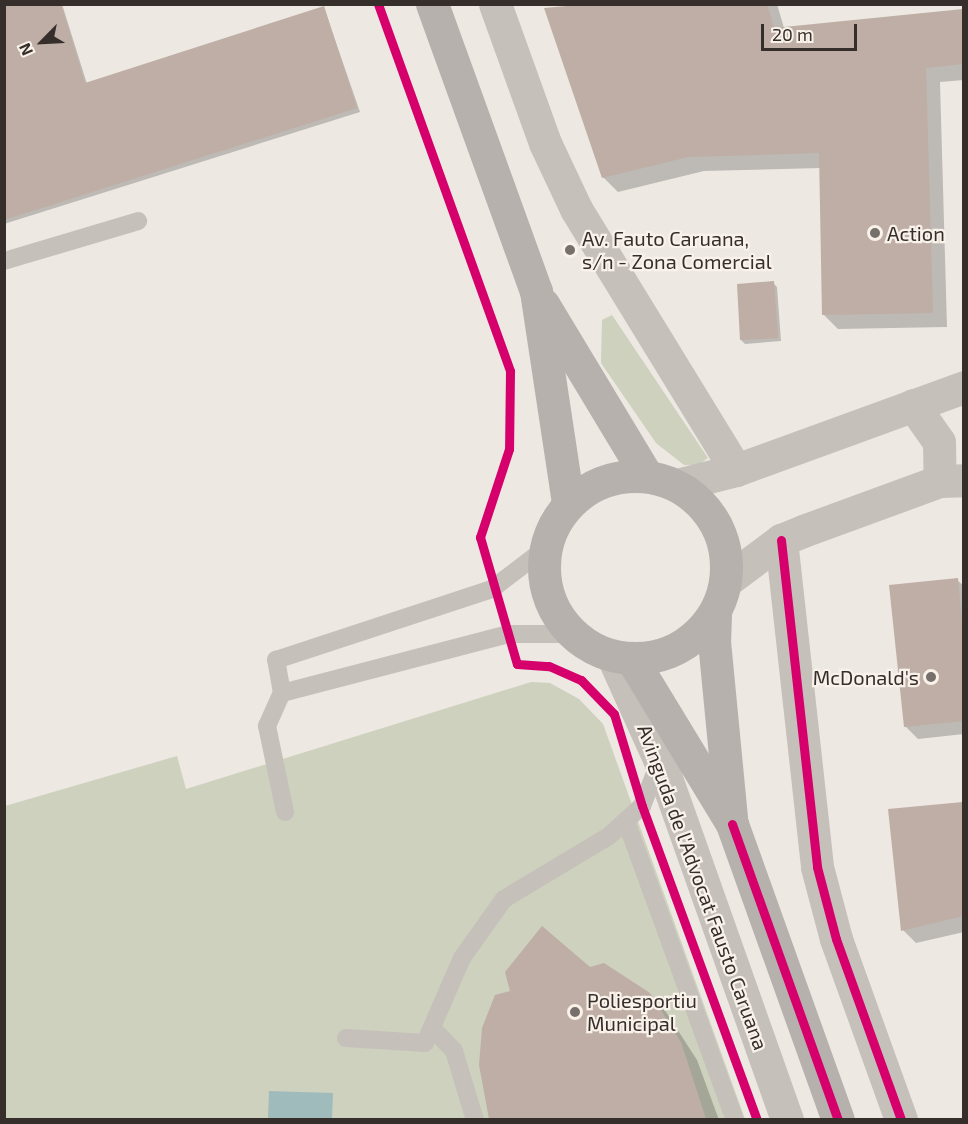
<!DOCTYPE html>
<html>
<head>
<meta charset="utf-8">
<style>
  body { margin:0 }
  #map { position:relative; width:968px; height:1124px; overflow:hidden; background:#ede8e2; font-family:"Exo 2",sans-serif }
  div>[style] { position:absolute }
  .green>* { inset:0; background:#cdd1bd }
  .water>* { inset:0; background:#a0bbbc }
  .shadow>* { inset:0; background:#0003 }
  .building>* { inset:0; background:#bfaea5 }
  .lane>* { height:18px; margin:-9px; padding:0 9px; transform-origin:9px; border-radius:9px; background:#c6c0bb }
  .street>* { height:33px; margin:-16.5px; padding:0 16.5px; transform-origin:16.5px; border-radius:16.5px; background:#c6c0bb }
  .secondary>* { height:33px; margin:-16.5px; padding:0 16.5px; transform-origin:16.5px; border-radius:16.5px; background:#b6b1ac }
  .secondary>.ring { margin:-16.5px; padding:0; box-sizing:content-box; background:none; border:33px solid #b6b1ac; border-radius:50% }
  .cycleway>* { height:9px; margin:-4.5px; padding:0 4.5px; transform-origin:4.5px; border-radius:4.5px; background:#d6006c }
  .dots>* { width:16px; height:16px; translate:-50% -50%; box-sizing:border-box; border:3px solid #f9f2ea; border-radius:50% }
  span { translate:-50% -50%; white-space:nowrap; text-align:center; line-height:1.15; -webkit-text-stroke:4.5px #f9f2ea; paint-order:stroke }
  .poi-label { font-size:20px; color:#362e2a }
  .left { translate:0 -50%; text-align:left }
  .right { translate:-100% -50%; text-align:right }
  .street-label { font-size:20px; color:#362e2a }
  .frame { position:absolute; inset:0; border:6px solid #362e2a; pointer-events:none }
  .north { position:absolute; left:12px; top:12px; width:60px; height:60px; -webkit-text-stroke:4px #f9f2ea; paint-order:stroke; rotate:246deg; font-size:16px; font-weight:700; line-height:24px; text-align:center; color:#362e2a }
  .north::after { content:''; display:block; margin:auto; width:21px; height:27px; background:#362e2a; clip-path:polygon(50% 0,100% 100%,50% 72%,0 100%) }
  .scale { position:absolute; left:761px; top:24px; width:96px; height:27px; box-sizing:border-box; border:3px solid #362e2a; border-top:0; padding-left:8px; font-size:18px; line-height:21px; white-space:nowrap; color:#362e2a; -webkit-text-stroke:4px #f9f2ea; paint-order:stroke }
</style>
</head>
<body>
<div id="map">
  <div class="green">
    <div style="clip-path:polygon(612px 315px,708px 458px,698px 465px,684px 465px,656px 443px,601px 363px,602px 320px)"></div>
    <div style="clip-path:polygon(531px 682px,550px 683px,579px 699px,603px 724px,745px 1119px,5px 1120px,5px 806px,177px 756px,186px 789px)"></div>
  </div>
  <div class="water">
    <div style="clip-path:polygon(269px 1091px,333px 1093px,332px 1119px,268px 1119px)"></div>
  </div>
  <div class="shadow">
    <div style="clip-path:polygon(4px 4px,62px 4px,87px 84px,324px 8px,360px 112px,4px 224px)"></div>
    <div style="clip-path:polygon(599px 4px,777px 4px,784px 28px,964px 11px,964px 80px,940px 82px,947px 327px,838px 329px,823px 314px,821px 168px,704px 171px,618px 192px,603px 177px)"></div>
    <div style="clip-path:polygon(773px 283px,777px 287px,781px 341px,745px 344px,741px 340px)"></div>
    <div style="clip-path:polygon(957px 580px,964px 586px,964px 734px,918px 739px,905px 726px)"></div>
    <div style="clip-path:polygon(964px 804px,964px 932px,916px 943px,903px 930px,890px 811px)"></div>
    <div style="clip-path:polygon(589px 969px,649px 994px,666px 1012px,697px 1060px,719px 1120px,491px 1120px,489px 1114px)"></div>
  </div>
  <div class="building">
    <div style="clip-path:polygon(4px 4px,61px 4px,85px 83px,324px 6px,357px 108px,4px 220px)"></div>
    <div style="clip-path:polygon(589px 4px,767px 4px,774px 28px,963px 9px,963px 64px,926px 68px,933px 313px,822px 315px,819px 153px,688px 157px,602px 178px,544px 8px)"></div>
    <div style="clip-path:polygon(774px 281px,778px 338px,740px 340px,737px 284px)"></div>
    <div style="clip-path:polygon(958px 578px,963px 634px,963px 721px,904px 727px,889px 585px)"></div>
    <div style="clip-path:polygon(963px 802px,963px 916px,901px 931px,888px 809px)"></div>
    <div style="clip-path:polygon(542px 926px,590px 967px,604px 963px,650px 993px,681px 1042px,706px 1119px,489px 1119px,479px 1065px,482px 1028px,495px 995px,510px 991px,505px 972px)"></div>
  </div>
  <div class="lane">
    <div style="left:4px;top:261px;width:140px;rotate:-16.6deg"></div>
    <div style="left:282px;top:693px;width:234px;rotate:-14.6deg"></div>
    <div style="left:508px;top:634px;width:60px"></div>
    <div style="left:285px;top:812px;width:88px;rotate:-101.8deg"></div>
    <div style="left:267px;top:726px;width:36px;rotate:-66deg"></div>
    <div style="left:282px;top:693px;width:34px;rotate:-100deg"></div>
    <div style="left:276px;top:660px;width:227px;rotate:-18.2deg"></div>
    <div style="left:492px;top:589px;width:64px;rotate:-37.4deg"></div>
    <div style="left:626px;top:821px;width:318px;rotate:70deg"></div>
    <div style="left:433px;top:1029px;width:30px;rotate:46deg"></div>
    <div style="left:454px;top:1051px;width:72px;rotate:73.1deg"></div>
    <div style="left:346px;top:1038px;width:79px;rotate:3.6deg"></div>
    <div style="left:425px;top:1043px;width:93px;rotate:-66.5deg"></div>
    <div style="left:462px;top:958px;width:72px;rotate:-54.6deg"></div>
    <div style="left:504px;top:899px;width:122px;rotate:-31deg"></div>
    <div style="left:609px;top:836px;width:45px;rotate:-42.3deg"></div>
    <div style="left:642px;top:806px;width:46px;rotate:-68.4deg"></div>
  </div>
  <div class="street">
    <div style="left:495px;top:4px;width:148px;rotate:70.2deg"></div>
    <div style="left:545px;top:143px;width:73px;rotate:64.8deg"></div>
    <div style="left:576px;top:209px;width:306px;rotate:58.5deg"></div>
    <div style="left:913px;top:405px;width:45px;rotate:54.9deg"></div>
    <div style="left:939px;top:442px;width:39px;rotate:89deg"></div>
    <div style="left:677px;top:485px;width:61px;rotate:-14.3deg"></div>
    <div style="left:736px;top:470px;width:243px;rotate:-20deg"></div>
    <div style="left:781px;top:540px;width:329px;rotate:83.7deg"></div>
    <div style="left:817px;top:867px;width:74px;rotate:75.2deg"></div>
    <div style="left:836px;top:939px;width:192px;rotate:70.2deg"></div>
    <div style="left:726px;top:581px;width:69px;rotate:-36.7deg"></div>
    <div style="left:781px;top:540px;width:24px;rotate:-22deg"></div>
    <div style="left:803px;top:531px;width:146px;rotate:-20.1deg"></div>
    <div style="left:940px;top:481px;width:24px;rotate:-2deg"></div>
    <div style="left:613px;top:657px;width:114px;rotate:65.7deg"></div>
    <div style="left:660px;top:761px;width:381px;rotate:70.5deg"></div>
  </div>
  <div class="secondary">
    <div style="left:432px;top:4px;width:305px;rotate:70.1deg"></div>
    <div style="left:536px;top:291px;width:213px;rotate:81.4deg"></div>
    <div style="left:543px;top:304px;width:200px;rotate:58.9deg"></div>
    <div class="ring" style="left:544px;top:476px;width:149px;height:149px"></div>
    <div style="left:715px;top:615px;width:26px;rotate:92deg"></div>
    <div style="left:714px;top:641px;width:177px;rotate:84.5deg"></div>
    <div style="left:633px;top:661px;width:191px;rotate:58.7deg"></div>
    <div style="left:732px;top:824px;width:314px;rotate:70.3deg"></div>
  </div>
  <div class="cycleway">
    <div style="left:378px;top:4px;width:390px;rotate:70.2deg"></div>
    <div style="left:510px;top:371px;width:78px;rotate:90.7deg"></div>
    <div style="left:509px;top:449px;width:93px;rotate:108.2deg"></div>
    <div style="left:480px;top:537px;width:132px;rotate:73.8deg"></div>
    <div style="left:517px;top:664px;width:32px;rotate:4deg"></div>
    <div style="left:549px;top:666px;width:35px;rotate:24deg"></div>
    <div style="left:581px;top:680px;width:47px;rotate:45.9deg"></div>
    <div style="left:614px;top:714px;width:96px;rotate:73.1deg"></div>
    <div style="left:642px;top:806px;width:334px;rotate:69.9deg"></div>
    <div style="left:781px;top:540px;width:329px;rotate:83.7deg"></div>
    <div style="left:817px;top:867px;width:74px;rotate:75.2deg"></div>
    <div style="left:836px;top:939px;width:192px;rotate:70.2deg"></div>
    <div style="left:732px;top:824px;width:314px;rotate:70.3deg"></div>
  </div>
  <div class="dots">
    <div style="left:875px;top:233px;background:#766f6a"></div>
    <div style="left:570px;top:250px;background:#766f6a"></div>
    <div style="left:931px;top:677px;background:#766f6a"></div>
    <div style="left:575px;top:1012px;background:#766f6a"></div>
  </div>
  <div class="poi-label">
    <span class="left" style="left:887px;top:233px">Action</span>
    <span class="left" style="left:582px;top:250px">Av. Fauto Caruana,<br>s/n - Zona Comercial</span>
    <span class="right" style="left:919px;top:677px">McDonald's</span>
    <span class="left" style="left:587px;top:1012px">Poliesportiu<br>Municipal</span>
  </div>
  <div class="street-label">
    <span style="left:703px;top:887px;rotate:70deg">Avinguda de l'Advocat Fausto Caruana</span>
  </div>
  <div class="frame"></div>
  <div class="north">N</div>
  <div class="scale">20 m</div>
</div>
</body>
</html>
